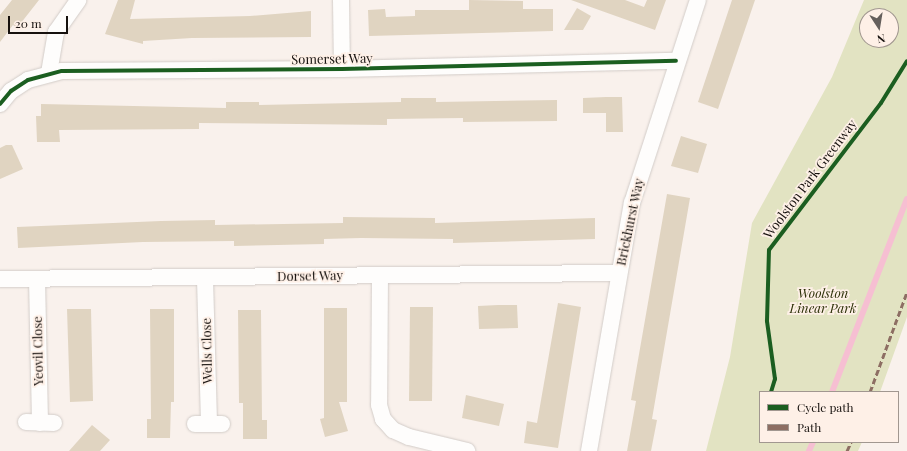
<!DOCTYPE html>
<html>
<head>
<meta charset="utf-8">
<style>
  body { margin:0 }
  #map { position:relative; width:907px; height:451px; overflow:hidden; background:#f9f1ec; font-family:"Playfair Display",serif }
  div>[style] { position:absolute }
  .green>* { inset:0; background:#e2e3c2 }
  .stream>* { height:6px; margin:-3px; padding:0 3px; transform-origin:3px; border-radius:3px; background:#f6bfd2 }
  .building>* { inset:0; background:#e0d4c1 }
  .roads { filter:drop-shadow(0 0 1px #d2ccc8) drop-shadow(0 0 1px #d2ccc8) }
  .minor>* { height:16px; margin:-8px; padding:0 8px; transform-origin:8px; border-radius:8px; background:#fefdfc }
  .quiet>* { height:3px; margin-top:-1.5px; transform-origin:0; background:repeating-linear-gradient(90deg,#8d6e63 0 6px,transparent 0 9px) }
  .cycleway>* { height:4px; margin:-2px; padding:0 2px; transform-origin:2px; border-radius:2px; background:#1b5e20 }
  span { translate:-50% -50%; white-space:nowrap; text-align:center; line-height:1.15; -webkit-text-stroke:3.5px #fef0e7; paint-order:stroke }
  .street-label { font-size:13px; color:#16110e }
  .park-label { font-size:13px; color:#2d3108; font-style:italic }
  .legend { position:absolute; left:759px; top:391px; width:140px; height:52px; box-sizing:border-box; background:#fef0e7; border:1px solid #a19790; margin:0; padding:5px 7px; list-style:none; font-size:12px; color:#16110e }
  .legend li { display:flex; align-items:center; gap:8px; height:20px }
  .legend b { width:20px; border:1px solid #a19790 }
  .north { position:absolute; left:859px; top:8px; width:40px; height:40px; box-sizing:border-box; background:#fef0e7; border:1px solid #a19790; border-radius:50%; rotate:168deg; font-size:11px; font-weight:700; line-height:16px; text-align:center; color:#16110e }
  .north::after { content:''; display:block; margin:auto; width:14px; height:18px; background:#655f5c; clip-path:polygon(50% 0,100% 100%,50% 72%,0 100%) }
  .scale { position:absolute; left:8px; top:16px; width:60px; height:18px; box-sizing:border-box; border:2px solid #16110e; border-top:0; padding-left:5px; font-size:12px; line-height:14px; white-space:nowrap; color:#16110e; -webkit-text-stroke:3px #fef0e7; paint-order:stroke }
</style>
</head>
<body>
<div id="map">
  <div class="green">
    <div style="clip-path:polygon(evenodd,864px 0,907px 0,907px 317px,880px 392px,760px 392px,760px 442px,862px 442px,858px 451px,706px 451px,730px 357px,752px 223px,832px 77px,864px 0,867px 16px,891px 16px,891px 40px,867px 40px,867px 16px)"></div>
  </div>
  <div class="stream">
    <div style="left:832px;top:392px;width:207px;rotate:-68.8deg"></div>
    <div style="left:809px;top:451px;width:10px;rotate:-66deg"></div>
  </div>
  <div class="building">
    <div style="clip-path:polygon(12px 0,39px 0,17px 28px,13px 25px,0 42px,0 15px)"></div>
    <div style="clip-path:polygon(118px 0,135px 0,130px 19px,250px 16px,311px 11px,311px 37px,192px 38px,143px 41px,143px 44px,105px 34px)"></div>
    <div style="clip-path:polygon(469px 0,523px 1px,523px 9px,553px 9px,553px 31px,369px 36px,368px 10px,385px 9px,386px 17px,415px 16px,415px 10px,469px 10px)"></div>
    <div style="clip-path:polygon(571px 0,625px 0,644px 7px,647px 0,666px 0,655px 30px)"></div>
    <div style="clip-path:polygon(732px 0,755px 0,718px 109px,698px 102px)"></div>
    <div style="clip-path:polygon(577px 8px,591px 16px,583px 30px,564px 30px)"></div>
    <div style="clip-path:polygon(606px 97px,622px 97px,623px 132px,606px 132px,606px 113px,583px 113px,583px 98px)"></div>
    <div style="clip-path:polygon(401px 98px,436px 98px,436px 102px,557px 100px,557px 121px,463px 122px,463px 118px,387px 119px,387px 125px,199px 123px,199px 129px,59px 130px,60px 142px,37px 142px,36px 116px,41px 116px,41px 104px,226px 108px,226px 102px,259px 102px,259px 105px,401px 102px)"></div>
    <div style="clip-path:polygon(681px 136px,707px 144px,698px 173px,671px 166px)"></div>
    <div style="clip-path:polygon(6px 145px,12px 145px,23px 169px,0 179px,0 148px)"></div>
    <div style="clip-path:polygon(667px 194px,690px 198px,652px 419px,657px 420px,651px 451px,627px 451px,636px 401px,631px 400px)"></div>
    <div style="clip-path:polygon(343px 217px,435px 218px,435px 223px,595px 218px,595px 239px,453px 243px,453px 239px,361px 238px,324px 239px,324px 244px,234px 246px,234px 241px,143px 242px,18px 248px,17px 227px,161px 221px,215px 220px,215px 225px,343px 223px)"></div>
    <div style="clip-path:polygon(558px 303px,581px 307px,558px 448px,524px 443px,527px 421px,537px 423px)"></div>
    <div style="clip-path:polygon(498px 305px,517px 305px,518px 328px,479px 329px,478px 306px)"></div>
    <div style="clip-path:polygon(410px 307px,433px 307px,432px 401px,409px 401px)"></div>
    <div style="clip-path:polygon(324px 308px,347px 308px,347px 402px,339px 402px,348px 431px,325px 437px,320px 419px,324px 418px)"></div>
    <div style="clip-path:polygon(67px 309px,91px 309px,93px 401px,70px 402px)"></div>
    <div style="clip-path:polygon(150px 309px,174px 309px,174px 402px,171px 402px,170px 438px,147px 438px,147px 419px,151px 419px)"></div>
    <div style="clip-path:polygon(238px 310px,261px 310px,262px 420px,267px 420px,267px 439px,243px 439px,243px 403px,239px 403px)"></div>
    <div style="clip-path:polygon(466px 395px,504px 404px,499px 426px,462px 418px)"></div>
    <div style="clip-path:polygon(92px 425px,110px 440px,100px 451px,69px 451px)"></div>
  </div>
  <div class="roads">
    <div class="minor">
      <div style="left:341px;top:0;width:69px;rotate:89.2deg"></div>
      <div style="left:49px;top:73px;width:42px;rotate:-80.3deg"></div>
      <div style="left:56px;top:32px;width:39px;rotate:-55deg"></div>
      <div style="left:0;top:104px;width:17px;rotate:-50deg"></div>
      <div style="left:11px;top:91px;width:20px;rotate:-33deg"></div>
      <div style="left:28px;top:80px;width:35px;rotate:-15deg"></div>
      <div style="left:62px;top:71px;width:280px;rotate:-0.4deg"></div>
      <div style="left:342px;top:69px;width:334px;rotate:-1.4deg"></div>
      <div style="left:380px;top:275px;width:130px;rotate:90.4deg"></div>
      <div style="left:379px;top:405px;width:15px;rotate:74deg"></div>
      <div style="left:383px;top:419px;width:15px;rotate:48deg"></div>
      <div style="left:393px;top:430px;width:17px;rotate:24deg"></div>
      <div style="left:409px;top:437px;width:60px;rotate:13.6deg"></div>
      <div style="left:0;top:279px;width:619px;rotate:-0.56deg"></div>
      <div style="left:37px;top:279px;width:144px;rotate:88.8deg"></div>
      <div style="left:205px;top:279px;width:145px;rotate:88.4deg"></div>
      <div style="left:26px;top:422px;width:28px;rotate:2deg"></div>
      <div style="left:195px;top:424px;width:27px"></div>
      <div style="left:589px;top:451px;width:252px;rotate:-80.2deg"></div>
      <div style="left:632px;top:203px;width:213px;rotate:-72deg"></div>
    </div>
  </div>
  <div class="quiet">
    <div style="left:870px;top:392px;width:107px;rotate:-69.7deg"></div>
    <div style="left:847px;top:451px;width:10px;rotate:-66deg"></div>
  </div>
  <div class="cycleway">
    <div style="left:0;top:104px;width:17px;rotate:-50deg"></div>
    <div style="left:11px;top:91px;width:20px;rotate:-33deg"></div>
    <div style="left:28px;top:80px;width:35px;rotate:-15deg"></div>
    <div style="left:62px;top:71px;width:280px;rotate:-0.4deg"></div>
    <div style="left:342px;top:69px;width:334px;rotate:-1.4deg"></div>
    <div style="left:771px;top:392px;width:14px;rotate:-73deg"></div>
    <div style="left:775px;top:379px;width:59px;rotate:-97.9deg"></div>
    <div style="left:767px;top:321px;width:71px;rotate:-88.4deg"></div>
    <div style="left:769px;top:250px;width:185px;rotate:-52.7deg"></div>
    <div style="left:881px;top:103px;width:49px;rotate:-58.2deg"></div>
  </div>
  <div class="street-label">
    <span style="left:332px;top:59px;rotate:-1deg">Somerset Way</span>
    <span style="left:810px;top:179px;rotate:-53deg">Woolston Park Greenway</span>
    <span style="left:630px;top:222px;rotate:-78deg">Brickhurst Way</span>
    <span style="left:310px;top:276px;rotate:-1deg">Dorset Way</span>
    <span style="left:38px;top:351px;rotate:-91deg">Yeovil Close</span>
    <span style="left:207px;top:351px;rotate:-91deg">Wells Close</span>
  </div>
  <div class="park-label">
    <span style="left:823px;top:301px">Woolston<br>Linear Park</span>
  </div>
  <ul class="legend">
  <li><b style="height:5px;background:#1b5e20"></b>Cycle path</li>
  <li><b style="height:5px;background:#8d6e63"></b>Path</li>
  </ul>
  <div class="north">N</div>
  <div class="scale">20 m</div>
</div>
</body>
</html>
